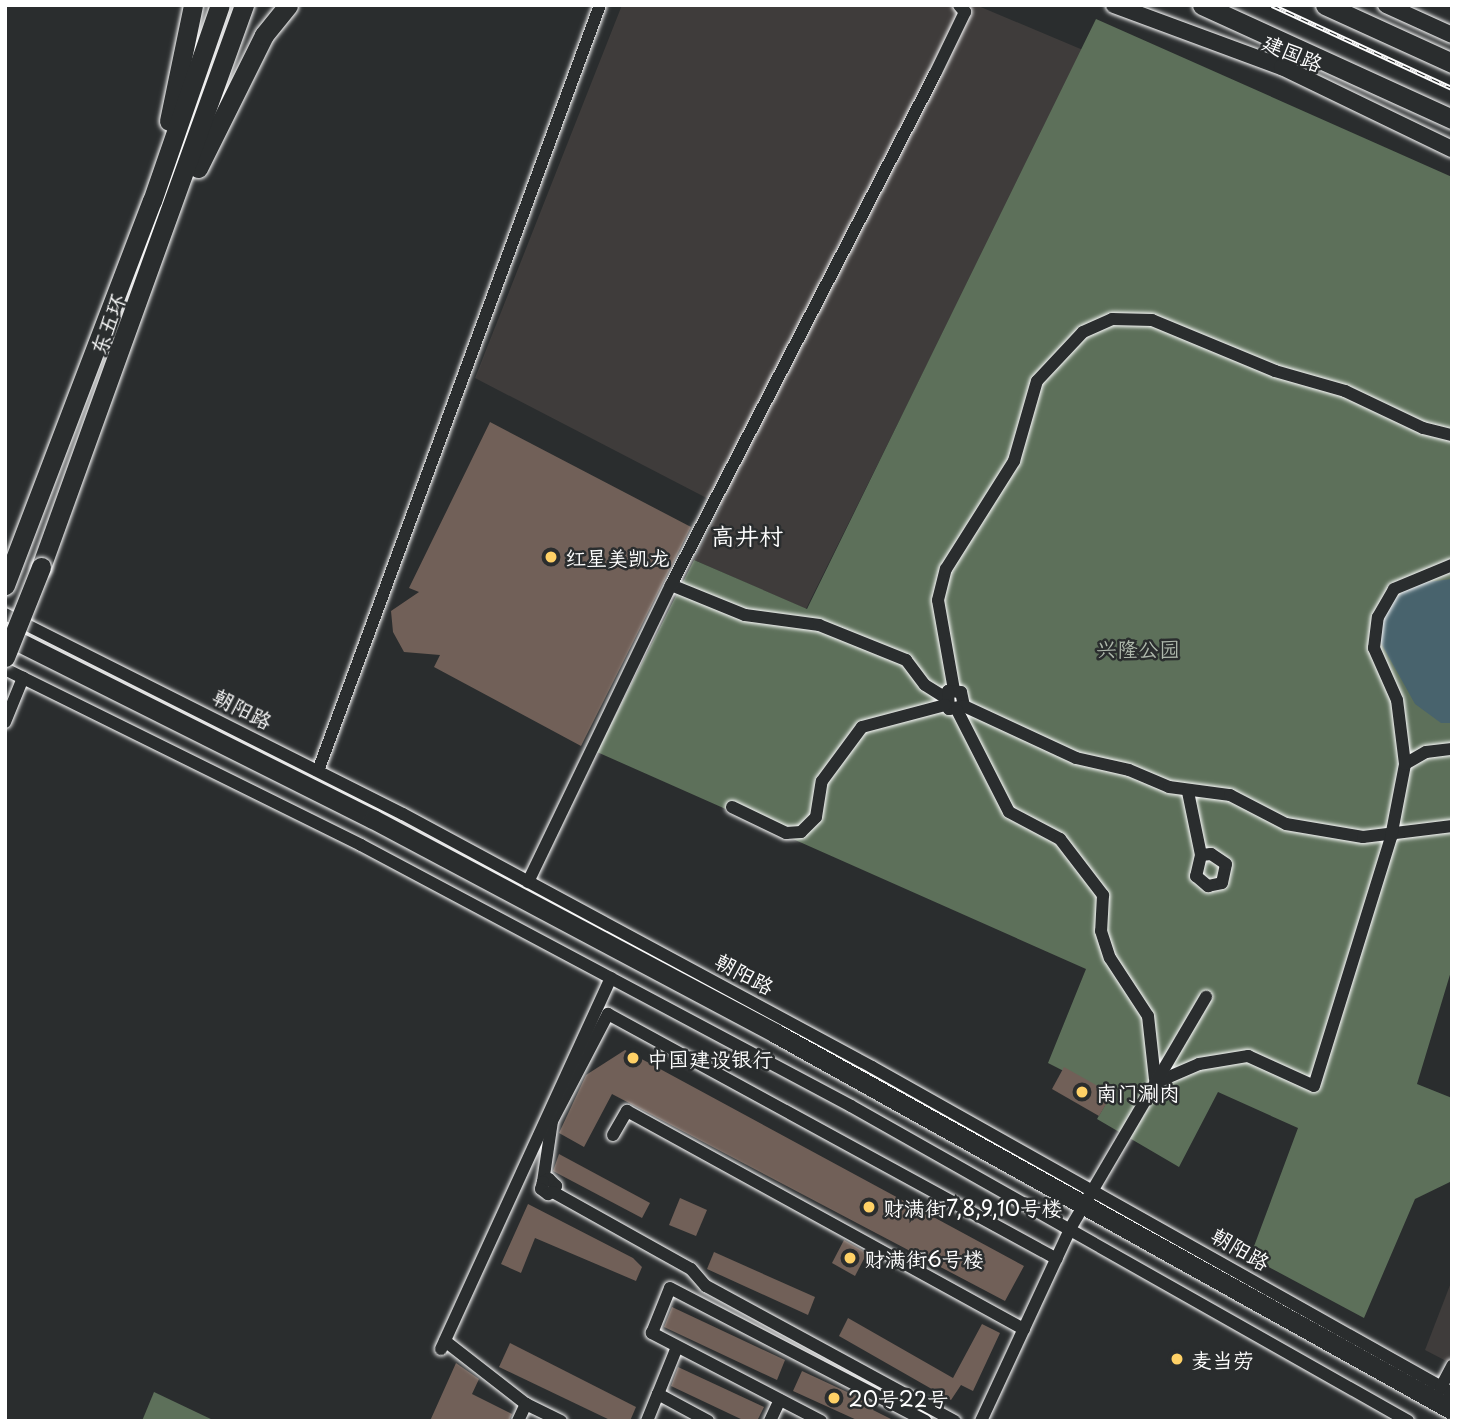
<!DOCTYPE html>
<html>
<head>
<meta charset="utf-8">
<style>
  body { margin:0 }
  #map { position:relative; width:1457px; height:1426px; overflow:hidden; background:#2a2d2e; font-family:"Playpen Sans","LXGW WenKai TC",sans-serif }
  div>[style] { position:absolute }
  .built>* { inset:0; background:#3f3c3b }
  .green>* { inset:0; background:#5d705a }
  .water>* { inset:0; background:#48636d }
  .building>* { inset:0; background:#716058 }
  .roads { filter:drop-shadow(0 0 2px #fff) drop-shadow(0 0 2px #fff) }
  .minor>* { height:12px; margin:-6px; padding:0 6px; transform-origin:6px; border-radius:6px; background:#2a2d2e }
  .major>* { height:16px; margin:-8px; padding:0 8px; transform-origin:8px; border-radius:8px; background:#2a2d2e }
  .highway>* { height:19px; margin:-9.5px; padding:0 9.5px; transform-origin:9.5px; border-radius:9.5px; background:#2a2d2e }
  .rail>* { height:5px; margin-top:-2.5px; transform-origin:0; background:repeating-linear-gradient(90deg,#2a2d2e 0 8px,#fff 0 16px); box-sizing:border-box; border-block:2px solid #fff }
  .bridges { filter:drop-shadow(0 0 2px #fff) drop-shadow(0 0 2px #fff) }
  .highway-bridge>* { height:19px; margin:-9.5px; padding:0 9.5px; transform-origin:9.5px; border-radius:9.5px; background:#2a2d2e }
  .dots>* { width:19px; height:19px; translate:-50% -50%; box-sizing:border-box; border:4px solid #2a2d2e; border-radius:50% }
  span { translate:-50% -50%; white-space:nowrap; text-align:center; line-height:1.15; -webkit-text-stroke:5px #2a2d2e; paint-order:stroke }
  .street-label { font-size:21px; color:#fff }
  .poi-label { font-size:21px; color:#fff }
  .left { translate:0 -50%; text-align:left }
  .park-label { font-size:21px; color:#aeb8ac }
  .quarter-label { font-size:24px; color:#fff }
  .frame { position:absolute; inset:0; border:7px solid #fff; pointer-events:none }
</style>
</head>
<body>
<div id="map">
  <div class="built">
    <div style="clip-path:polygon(622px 5px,976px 5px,1083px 50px,806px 609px,694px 560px,722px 506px,475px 378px)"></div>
    <div style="clip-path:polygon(1452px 1280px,1452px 1364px,1425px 1350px)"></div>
  </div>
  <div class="green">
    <div style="clip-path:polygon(1096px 19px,1452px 177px,1452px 968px,1417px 1084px,1452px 1098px,1452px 1181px,1415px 1199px,1364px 1318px,1250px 1257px,1298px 1128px,1218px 1092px,1179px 1167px,1097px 1119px,1111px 1095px,1048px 1063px,1086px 969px,597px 752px,694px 560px,807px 609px)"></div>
    <div style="clip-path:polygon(154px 1392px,215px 1421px,142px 1421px)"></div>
  </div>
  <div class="water">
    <div style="clip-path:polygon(1452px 579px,1452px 723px,1441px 723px,1415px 704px,1377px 636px,1388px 606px,1410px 584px)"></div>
  </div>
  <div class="building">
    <div style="clip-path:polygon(490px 422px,691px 527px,581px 746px,434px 667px,440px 655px,404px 652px,393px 632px,391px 611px,419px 592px,409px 588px)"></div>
    <div style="clip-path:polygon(625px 1050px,1024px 1266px,1005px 1301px,612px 1094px,584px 1147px,559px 1133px,586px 1075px)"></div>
    <div style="clip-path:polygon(1064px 1067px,1112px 1094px,1099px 1116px,1052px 1089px)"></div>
    <div style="clip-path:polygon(559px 1154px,650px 1203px,642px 1218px,553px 1171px)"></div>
    <div style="clip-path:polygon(680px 1198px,707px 1210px,696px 1236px,669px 1225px)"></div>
    <div style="clip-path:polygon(528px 1204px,633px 1258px,642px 1267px,636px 1281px,535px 1238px,521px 1273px,501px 1264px)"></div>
    <div style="clip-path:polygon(844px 1240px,867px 1253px,855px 1276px,832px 1263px)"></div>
    <div style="clip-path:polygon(714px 1252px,815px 1297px,808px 1315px,707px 1269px)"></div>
    <div style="clip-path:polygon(672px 1307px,785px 1360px,777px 1380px,664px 1327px)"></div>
    <div style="clip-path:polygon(848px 1318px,953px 1378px,982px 1324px,1000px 1333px,973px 1391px,961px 1385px,951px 1400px,839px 1336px)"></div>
    <div style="clip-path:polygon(510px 1343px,636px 1407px,630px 1421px,612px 1421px,499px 1367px)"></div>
    <div style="clip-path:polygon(456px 1363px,479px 1379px,472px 1394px,512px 1414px,509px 1421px,430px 1421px)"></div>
    <div style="clip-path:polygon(678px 1367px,764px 1407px,757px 1421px,745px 1421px,671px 1386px)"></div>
    <div style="clip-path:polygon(802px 1371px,875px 1405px,873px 1410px,895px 1421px,859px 1421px,793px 1391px)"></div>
  </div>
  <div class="roads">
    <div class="minor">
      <div style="left:671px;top:585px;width:80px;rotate:22.1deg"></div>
      <div style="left:745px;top:615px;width:75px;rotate:7.7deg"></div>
      <div style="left:819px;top:625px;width:94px;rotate:21.9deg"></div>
      <div style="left:906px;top:660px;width:31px;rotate:53deg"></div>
      <div style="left:925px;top:685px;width:22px;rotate:32deg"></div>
      <div style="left:5px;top:614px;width:445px;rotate:26.7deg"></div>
      <div style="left:403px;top:814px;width:533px;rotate:28.34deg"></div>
      <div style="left:872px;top:1067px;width:665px;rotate:29.34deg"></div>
      <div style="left:5px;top:669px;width:397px;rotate:26.3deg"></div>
      <div style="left:361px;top:845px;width:555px;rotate:28.04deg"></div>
      <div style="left:851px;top:1106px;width:640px;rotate:29.49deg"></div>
      <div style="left:954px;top:690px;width:91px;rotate:-100.1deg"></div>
      <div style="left:938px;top:600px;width:32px;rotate:-76deg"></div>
      <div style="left:946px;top:569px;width:128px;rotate:-57.8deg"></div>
      <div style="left:1014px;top:461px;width:83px;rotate:-74deg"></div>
      <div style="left:1037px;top:381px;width:67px;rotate:-46.8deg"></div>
      <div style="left:1083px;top:332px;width:32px;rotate:-24deg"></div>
      <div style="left:1112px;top:319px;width:40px;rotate:1.4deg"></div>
      <div style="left:1152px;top:320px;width:133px;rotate:22.5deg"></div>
      <div style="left:1275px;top:371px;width:73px;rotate:15.9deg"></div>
      <div style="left:1345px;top:391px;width:86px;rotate:25.4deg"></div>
      <div style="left:1423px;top:428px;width:30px;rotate:14deg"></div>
      <div style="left:964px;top:706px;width:14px;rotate:-102deg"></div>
      <div style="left:961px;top:692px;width:13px;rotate:-176deg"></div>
      <div style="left:948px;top:691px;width:18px;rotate:87deg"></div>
      <div style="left:949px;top:709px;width:15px;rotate:-11deg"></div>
      <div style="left:964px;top:706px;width:123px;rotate:24.9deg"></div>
      <div style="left:1076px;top:758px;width:54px;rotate:12.8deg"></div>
      <div style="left:1129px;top:770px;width:43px;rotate:23deg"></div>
      <div style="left:1169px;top:787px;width:62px;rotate:7.5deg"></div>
      <div style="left:1230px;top:795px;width:63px;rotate:27.4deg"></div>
      <div style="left:1286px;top:824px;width:78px;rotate:9.6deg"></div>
      <div style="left:1363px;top:837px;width:90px;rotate:-7deg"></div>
      <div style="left:957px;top:710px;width:114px;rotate:63deg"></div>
      <div style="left:1009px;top:812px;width:58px;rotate:27.9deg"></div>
      <div style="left:1060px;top:839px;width:71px;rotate:52.5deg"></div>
      <div style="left:1103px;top:895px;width:36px;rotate:93deg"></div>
      <div style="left:1101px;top:931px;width:28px;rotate:72deg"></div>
      <div style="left:1110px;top:958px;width:69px;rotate:56.8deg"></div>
      <div style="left:1148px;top:1016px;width:63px;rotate:83.7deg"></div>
      <div style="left:5px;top:722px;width:48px;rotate:-67.8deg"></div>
      <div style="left:1405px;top:764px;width:24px;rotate:-30deg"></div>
      <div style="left:1426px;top:752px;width:26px;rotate:-7deg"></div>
      <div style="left:318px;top:771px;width:816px;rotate:-69.79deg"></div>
      <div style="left:1188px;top:792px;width:64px;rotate:78.3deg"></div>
      <div style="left:1201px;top:855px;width:22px;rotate:103deg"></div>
      <div style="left:1196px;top:876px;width:16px;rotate:40deg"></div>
      <div style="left:1208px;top:886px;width:14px;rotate:-12deg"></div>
      <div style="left:1222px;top:883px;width:19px;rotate:-78deg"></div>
      <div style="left:1226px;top:864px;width:18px;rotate:-146deg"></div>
      <div style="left:1211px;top:854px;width:10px;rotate:174deg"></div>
      <div style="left:732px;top:807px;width:60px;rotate:25.7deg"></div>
      <div style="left:786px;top:833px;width:15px;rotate:-4deg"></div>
      <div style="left:801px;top:832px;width:21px;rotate:-45deg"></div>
      <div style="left:816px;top:817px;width:36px;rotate:-81deg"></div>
      <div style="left:822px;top:781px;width:67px;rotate:-53.5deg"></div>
      <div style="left:862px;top:727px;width:86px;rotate:-14.8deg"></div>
      <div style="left:528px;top:882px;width:330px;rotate:-64.3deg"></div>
      <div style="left:671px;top:585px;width:577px;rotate:-62.68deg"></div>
      <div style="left:936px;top:72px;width:67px;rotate:-64.2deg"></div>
      <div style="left:965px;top:12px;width:9px;rotate:-131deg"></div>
      <div style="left:1155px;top:1083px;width:48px;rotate:-23.4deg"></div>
      <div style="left:1199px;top:1064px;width:50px;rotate:-9.3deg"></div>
      <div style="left:1248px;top:1056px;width:72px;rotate:24.4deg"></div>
      <div style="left:1314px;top:1086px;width:261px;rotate:-72.8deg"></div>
      <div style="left:1391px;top:837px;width:74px;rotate:-79.1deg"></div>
      <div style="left:1405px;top:764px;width:64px;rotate:-97.1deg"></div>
      <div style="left:1397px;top:700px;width:57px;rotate:-113.9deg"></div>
      <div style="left:1374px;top:648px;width:31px;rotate:-83deg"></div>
      <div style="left:1378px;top:617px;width:32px;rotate:-60deg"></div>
      <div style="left:1394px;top:589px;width:63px;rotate:-22.5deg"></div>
      <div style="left:613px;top:1135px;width:28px;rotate:-60deg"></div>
      <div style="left:627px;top:1111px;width:453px;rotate:28.8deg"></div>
      <div style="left:543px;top:1182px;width:62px;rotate:-81.6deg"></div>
      <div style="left:552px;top:1121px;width:121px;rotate:-62.4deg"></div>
      <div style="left:608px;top:1014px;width:511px;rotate:28.62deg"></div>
      <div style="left:553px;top:1192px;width:7px;rotate:-63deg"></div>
      <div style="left:556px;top:1186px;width:10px;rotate:-135deg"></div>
      <div style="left:549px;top:1179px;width:7px;rotate:153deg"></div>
      <div style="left:543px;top:1182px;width:7px;rotate:106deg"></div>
      <div style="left:541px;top:1189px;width:9px;rotate:36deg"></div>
      <div style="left:548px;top:1194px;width:5px;rotate:-22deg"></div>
      <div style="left:553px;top:1192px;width:158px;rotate:29.2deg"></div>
      <div style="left:691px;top:1269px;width:23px;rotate:49deg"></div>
      <div style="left:706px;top:1286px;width:283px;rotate:28.5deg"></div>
      <div style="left:445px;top:1341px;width:103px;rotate:37.9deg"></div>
      <div style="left:526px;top:1404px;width:39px;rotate:26deg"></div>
      <div style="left:677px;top:1347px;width:51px;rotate:112deg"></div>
      <div style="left:658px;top:1394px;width:57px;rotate:28.4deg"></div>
      <div style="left:441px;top:1349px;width:408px;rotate:-65.4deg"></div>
      <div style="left:1441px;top:1387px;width:24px;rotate:-62deg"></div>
      <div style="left:518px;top:1421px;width:19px;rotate:-65deg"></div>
      <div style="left:647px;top:1421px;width:29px;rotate:-68deg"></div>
      <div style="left:770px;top:1421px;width:23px;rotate:-65deg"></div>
      <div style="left:821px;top:1421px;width:191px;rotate:-152.5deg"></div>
      <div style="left:652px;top:1333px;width:48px;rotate:-68.2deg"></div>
      <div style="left:670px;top:1288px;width:288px;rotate:27.5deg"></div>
      <div style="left:981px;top:1421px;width:214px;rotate:-65.1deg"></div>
      <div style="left:1071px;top:1227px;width:267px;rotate:-59.6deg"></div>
    </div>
    <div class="major">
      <div style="left:1114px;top:5px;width:179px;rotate:20.3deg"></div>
      <div style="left:1282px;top:67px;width:189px;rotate:25.8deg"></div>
      <div style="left:1386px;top:5px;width:72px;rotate:24.4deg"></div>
    </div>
    <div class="highway">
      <div style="left:1202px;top:5px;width:275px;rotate:24.5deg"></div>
      <div style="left:1325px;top:5px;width:140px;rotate:24.5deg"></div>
      <div style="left:169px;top:121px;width:118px;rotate:-78.3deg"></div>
      <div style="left:198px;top:168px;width:148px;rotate:-63.6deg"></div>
      <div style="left:264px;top:35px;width:38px;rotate:-51deg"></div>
      <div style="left:41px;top:567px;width:598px;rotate:-70.14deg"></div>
      <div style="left:5px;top:585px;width:411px;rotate:-69.1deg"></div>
      <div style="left:152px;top:201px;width:207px;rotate:-70.9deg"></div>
      <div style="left:5px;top:635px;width:411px;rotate:26.6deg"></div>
      <div style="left:373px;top:819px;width:455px;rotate:28deg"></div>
      <div style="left:775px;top:1033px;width:775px;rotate:29.11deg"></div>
    </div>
  </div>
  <div class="rail">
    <div style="left:1272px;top:5px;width:198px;rotate:24.8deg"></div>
  </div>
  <div class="bridges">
    <div class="highway-bridge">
      <div style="left:5px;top:657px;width:97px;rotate:-68.2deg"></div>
    </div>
  </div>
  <div class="dots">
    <div style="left:551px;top:557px;background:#ffd166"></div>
    <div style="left:633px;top:1058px;background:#ffd166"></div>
    <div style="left:1082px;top:1092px;background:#ffd166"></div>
    <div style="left:869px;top:1207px;background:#ffd166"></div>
    <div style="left:850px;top:1258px;background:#ffd166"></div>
    <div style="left:1177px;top:1359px;background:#ffd166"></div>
    <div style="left:834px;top:1398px;background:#ffd166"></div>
  </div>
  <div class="street-label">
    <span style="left:1293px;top:52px;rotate:23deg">建国路</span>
    <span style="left:107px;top:324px;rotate:-70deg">东五环</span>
    <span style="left:243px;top:708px;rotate:27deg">朝阳路</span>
    <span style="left:745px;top:973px;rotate:28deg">朝阳路</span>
    <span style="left:1241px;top:1248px;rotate:30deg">朝阳路</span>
  </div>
  <div class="poi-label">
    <span class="left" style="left:565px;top:557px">红星美凯龙</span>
    <span class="left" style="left:647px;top:1058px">中国建设银行</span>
    <span class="left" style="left:1096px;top:1092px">南门涮肉</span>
    <span class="left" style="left:883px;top:1207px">财满街7,8,9,10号楼</span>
    <span class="left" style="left:864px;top:1258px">财满街6号楼</span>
    <span class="left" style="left:1191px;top:1359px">麦当劳</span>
    <span class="left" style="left:848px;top:1398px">20号22号</span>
  </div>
  <div class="park-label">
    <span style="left:1138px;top:648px">兴隆公园</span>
  </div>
  <div class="quarter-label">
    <span style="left:747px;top:536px">高井村</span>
  </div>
  <div class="frame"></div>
</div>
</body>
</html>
